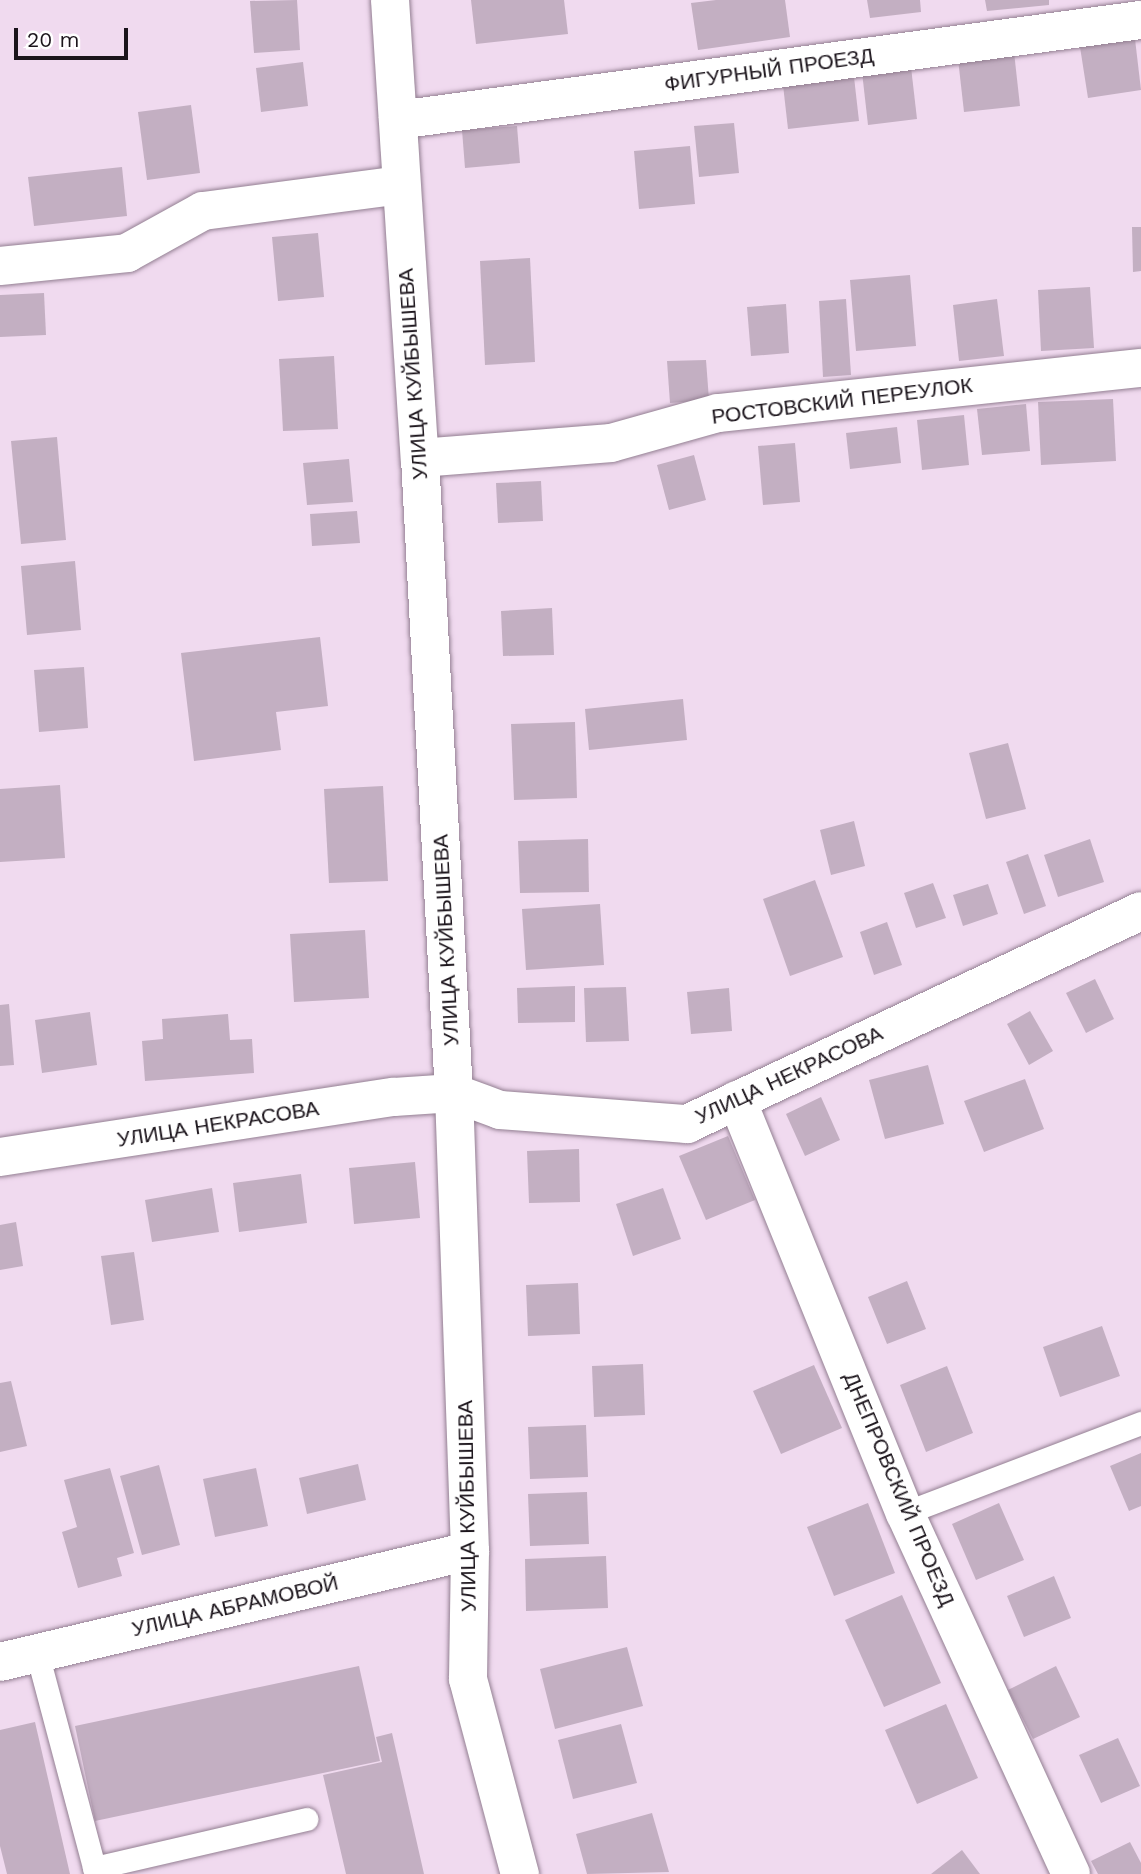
<!DOCTYPE html>
<html>
<head>
<meta charset="utf-8">
<style>
  body { margin:0 }
  #map { position:relative; width:1141px; height:1874px; overflow:hidden; background:#f0daef; font-family:"Work Sans",sans-serif }
  div>[style] { position:absolute }
  .building>* { inset:0; background:#c3afc2 }
  .roads { filter:drop-shadow(0 0 2px #937f92) drop-shadow(0 0 2px #937f92) }
  .lane>* { height:23px; margin:-11.5px; padding:0 11.5px; transform-origin:11.5px; border-radius:11.5px; background:#fff }
  .street>* { height:38px; margin:-19px; padding:0 19px; transform-origin:19px; border-radius:19px; background:#fff }
  .secondary>* { height:38px; margin:-19px; padding:0 19px; transform-origin:19px; border-radius:19px; background:#fff }
  span { translate:-50% -50%; white-space:nowrap; text-align:center; line-height:1.15; -webkit-text-stroke:5px #fff; paint-order:stroke }
  .street-label { font-size:21px; color:#1b141b }
  .scale { position:absolute; left:14px; top:28px; width:114px; height:32px; box-sizing:border-box; border:4px solid #1b141b; border-top:0; padding-left:9px; font-size:21px; line-height:24px; white-space:nowrap; color:#1b141b; -webkit-text-stroke:5px #fff; paint-order:stroke }
</style>
</head>
<body>
<div id="map">
  <div class="building">
    <div style="clip-path:polygon(297px 0,300px 50px,254px 53px,250px 1px)"></div>
    <div style="clip-path:polygon(471px 0,564px 0,568px 34px,476px 44px)"></div>
    <div style="clip-path:polygon(716px 0,785px 0,790px 37px,698px 50px,691px 3px)"></div>
    <div style="clip-path:polygon(867px 0,920px 0,921px 12px,870px 18px)"></div>
    <div style="clip-path:polygon(985px 0,1049px 0,1049px 5px,987px 11px)"></div>
    <div style="clip-path:polygon(1135px 39px,1141px 90px,1088px 98px,1080px 47px)"></div>
    <div style="clip-path:polygon(1014px 52px,1020px 106px,964px 112px,958px 59px)"></div>
    <div style="clip-path:polygon(303px 62px,308px 106px,261px 112px,256px 68px)"></div>
    <div style="clip-path:polygon(911px 67px,917px 119px,868px 125px,862px 72px)"></div>
    <div style="clip-path:polygon(854px 77px,859px 121px,788px 129px,783px 85px)"></div>
    <div style="clip-path:polygon(191px 105px,200px 173px,147px 180px,138px 112px)"></div>
    <div style="clip-path:polygon(734px 123px,739px 173px,699px 177px,694px 126px)"></div>
    <div style="clip-path:polygon(517px 126px,520px 163px,465px 168px,462px 130px)"></div>
    <div style="clip-path:polygon(690px 146px,695px 204px,639px 209px,634px 151px)"></div>
    <div style="clip-path:polygon(122px 167px,127px 216px,34px 226px,28px 177px)"></div>
    <div style="clip-path:polygon(1132px 227px,1141px 227px,1141px 271px,1133px 272px)"></div>
    <div style="clip-path:polygon(318px 233px,324px 297px,278px 301px,272px 237px)"></div>
    <div style="clip-path:polygon(530px 258px,535px 362px,485px 365px,480px 261px)"></div>
    <div style="clip-path:polygon(910px 275px,916px 346px,856px 351px,850px 280px)"></div>
    <div style="clip-path:polygon(1090px 287px,1094px 348px,1041px 351px,1038px 290px)"></div>
    <div style="clip-path:polygon(44px 293px,46px 335px,0 337px,0 295px)"></div>
    <div style="clip-path:polygon(846px 299px,851px 375px,823px 377px,819px 301px)"></div>
    <div style="clip-path:polygon(997px 299px,1004px 356px,959px 361px,953px 305px)"></div>
    <div style="clip-path:polygon(786px 304px,789px 353px,751px 356px,747px 307px)"></div>
    <div style="clip-path:polygon(334px 356px,338px 429px,283px 431px,279px 359px)"></div>
    <div style="clip-path:polygon(706px 360px,709px 400px,670px 403px,667px 361px)"></div>
    <div style="clip-path:polygon(1113px 399px,1116px 461px,1041px 465px,1038px 402px)"></div>
    <div style="clip-path:polygon(1026px 404px,1030px 451px,982px 455px,977px 409px)"></div>
    <div style="clip-path:polygon(964px 415px,969px 465px,922px 470px,917px 420px)"></div>
    <div style="clip-path:polygon(897px 427px,901px 463px,850px 469px,846px 433px)"></div>
    <div style="clip-path:polygon(57px 437px,66px 540px,21px 544px,11px 441px)"></div>
    <div style="clip-path:polygon(795px 443px,800px 502px,763px 505px,758px 446px)"></div>
    <div style="clip-path:polygon(694px 455px,706px 500px,669px 510px,657px 465px)"></div>
    <div style="clip-path:polygon(349px 459px,353px 502px,307px 505px,303px 463px)"></div>
    <div style="clip-path:polygon(541px 481px,543px 521px,498px 523px,496px 483px)"></div>
    <div style="clip-path:polygon(357px 511px,360px 543px,312px 546px,310px 514px)"></div>
    <div style="clip-path:polygon(75px 561px,81px 630px,27px 635px,21px 566px)"></div>
    <div style="clip-path:polygon(552px 608px,554px 655px,503px 656px,501px 611px)"></div>
    <div style="clip-path:polygon(320px 637px,328px 706px,276px 712px,281px 750px,194px 761px,181px 653px)"></div>
    <div style="clip-path:polygon(84px 667px,88px 728px,39px 732px,34px 670px)"></div>
    <div style="clip-path:polygon(683px 699px,687px 740px,589px 750px,585px 709px)"></div>
    <div style="clip-path:polygon(575px 722px,577px 798px,514px 800px,511px 724px)"></div>
    <div style="clip-path:polygon(1008px 743px,1026px 809px,986px 819px,969px 753px)"></div>
    <div style="clip-path:polygon(60px 785px,65px 858px,0 862px,0 789px)"></div>
    <div style="clip-path:polygon(383px 786px,388px 881px,329px 883px,324px 789px)"></div>
    <div style="clip-path:polygon(854px 821px,865px 866px,831px 875px,820px 830px)"></div>
    <div style="clip-path:polygon(588px 839px,589px 892px,520px 893px,518px 841px)"></div>
    <div style="clip-path:polygon(1090px 839px,1104px 882px,1058px 897px,1044px 855px)"></div>
    <div style="clip-path:polygon(1028px 854px,1046px 906px,1024px 914px,1006px 862px)"></div>
    <div style="clip-path:polygon(815px 880px,843px 957px,790px 976px,763px 899px)"></div>
    <div style="clip-path:polygon(933px 883px,946px 918px,916px 928px,904px 893px)"></div>
    <div style="clip-path:polygon(988px 884px,998px 914px,963px 926px,953px 895px)"></div>
    <div style="clip-path:polygon(600px 904px,604px 965px,526px 970px,522px 909px)"></div>
    <div style="clip-path:polygon(887px 922px,902px 965px,874px 975px,860px 932px)"></div>
    <div style="clip-path:polygon(365px 930px,369px 998px,294px 1002px,290px 934px)"></div>
    <div style="clip-path:polygon(1095px 979px,1114px 1019px,1086px 1033px,1066px 993px)"></div>
    <div style="clip-path:polygon(575px 986px,575px 1022px,518px 1023px,517px 988px)"></div>
    <div style="clip-path:polygon(626px 987px,629px 1041px,586px 1042px,584px 988px)"></div>
    <div style="clip-path:polygon(729px 988px,732px 1031px,691px 1034px,687px 992px)"></div>
    <div style="clip-path:polygon(9px 1004px,14px 1065px,0 1066px,0 1005px)"></div>
    <div style="clip-path:polygon(1030px 1011px,1053px 1051px,1029px 1065px,1007px 1024px)"></div>
    <div style="clip-path:polygon(90px 1012px,97px 1065px,42px 1073px,35px 1020px)"></div>
    <div style="clip-path:polygon(228px 1014px,230px 1040px,252px 1039px,254px 1073px,145px 1081px,142px 1041px,163px 1039px,162px 1019px)"></div>
    <div style="clip-path:polygon(928px 1065px,944px 1124px,885px 1139px,869px 1080px)"></div>
    <div style="clip-path:polygon(1025px 1079px,1044px 1129px,984px 1152px,964px 1101px)"></div>
    <div style="clip-path:polygon(821px 1097px,840px 1140px,805px 1156px,786px 1114px)"></div>
    <div style="clip-path:polygon(728px 1136px,755px 1200px,706px 1220px,679px 1156px)"></div>
    <div style="clip-path:polygon(579px 1149px,580px 1202px,529px 1203px,527px 1151px)"></div>
    <div style="clip-path:polygon(415px 1162px,420px 1218px,354px 1224px,349px 1168px)"></div>
    <div style="clip-path:polygon(301px 1174px,307px 1223px,239px 1232px,233px 1183px)"></div>
    <div style="clip-path:polygon(212px 1188px,219px 1232px,152px 1242px,145px 1200px)"></div>
    <div style="clip-path:polygon(663px 1188px,681px 1239px,633px 1256px,616px 1204px)"></div>
    <div style="clip-path:polygon(16px 1222px,23px 1266px,0 1270px,0 1225px)"></div>
    <div style="clip-path:polygon(134px 1252px,144px 1320px,111px 1325px,101px 1256px)"></div>
    <div style="clip-path:polygon(907px 1281px,926px 1329px,887px 1344px,868px 1297px)"></div>
    <div style="clip-path:polygon(578px 1283px,580px 1334px,528px 1336px,526px 1285px)"></div>
    <div style="clip-path:polygon(1102px 1326px,1120px 1376px,1060px 1397px,1043px 1347px)"></div>
    <div style="clip-path:polygon(643px 1364px,645px 1415px,594px 1417px,592px 1366px)"></div>
    <div style="clip-path:polygon(814px 1365px,842px 1428px,781px 1454px,753px 1391px)"></div>
    <div style="clip-path:polygon(947px 1366px,973px 1433px,926px 1452px,900px 1385px)"></div>
    <div style="clip-path:polygon(11px 1381px,27px 1446px,0 1452px,0 1383px)"></div>
    <div style="clip-path:polygon(586px 1425px,588px 1477px,530px 1479px,528px 1427px)"></div>
    <div style="clip-path:polygon(1141px 1453px,1141px 1506px,1129px 1511px,1110px 1466px)"></div>
    <div style="clip-path:polygon(358px 1464px,366px 1500px,307px 1514px,299px 1478px)"></div>
    <div style="clip-path:polygon(159px 1465px,180px 1545px,142px 1555px,120px 1476px)"></div>
    <div style="clip-path:polygon(110px 1468px,134px 1553px,117px 1558px,122px 1576px,78px 1588px,62px 1532px,77px 1527px,64px 1480px)"></div>
    <div style="clip-path:polygon(256px 1468px,268px 1526px,215px 1537px,203px 1479px)"></div>
    <div style="clip-path:polygon(587px 1492px,589px 1544px,530px 1546px,528px 1494px)"></div>
    <div style="clip-path:polygon(868px 1503px,895px 1573px,834px 1596px,807px 1527px)"></div>
    <div style="clip-path:polygon(999px 1503px,1024px 1560px,976px 1580px,952px 1524px)"></div>
    <div style="clip-path:polygon(606px 1556px,608px 1608px,526px 1611px,525px 1559px)"></div>
    <div style="clip-path:polygon(1054px 1576px,1071px 1618px,1024px 1637px,1007px 1596px)"></div>
    <div style="clip-path:polygon(902px 1595px,941px 1683px,884px 1707px,845px 1620px)"></div>
    <div style="clip-path:polygon(627px 1647px,643px 1706px,555px 1729px,540px 1669px)"></div>
    <div style="clip-path:polygon(359px 1666px,380px 1761px,95px 1821px,75px 1726px)"></div>
    <div style="clip-path:polygon(1056px 1666px,1080px 1717px,1033px 1739px,1008px 1690px)"></div>
    <div style="clip-path:polygon(946px 1704px,978px 1778px,917px 1804px,885px 1730px)"></div>
    <div style="clip-path:polygon(35px 1722px,70px 1874px,7px 1874px,0 1846px,0 1730px)"></div>
    <div style="clip-path:polygon(621px 1724px,637px 1783px,573px 1799px,558px 1740px)"></div>
    <div style="clip-path:polygon(392px 1733px,424px 1874px,346px 1874px,323px 1775px,382px 1762px,376px 1737px)"></div>
    <div style="clip-path:polygon(1118px 1738px,1140px 1786px,1101px 1803px,1079px 1755px)"></div>
    <div style="clip-path:polygon(652px 1813px,669px 1872px,587px 1874px,576px 1834px)"></div>
    <div style="clip-path:polygon(1130px 1842px,1141px 1863px,1141px 1874px,1098px 1874px,1091px 1861px)"></div>
    <div style="clip-path:polygon(962px 1850px,980px 1874px,931px 1874px)"></div>
  </div>
  <div class="roads">
    <div class="lane">
      <div style="left:905px;top:1513px;width:253px;rotate:-20.9deg"></div>
      <div style="left:37px;top:1653px;width:229px;rotate:75.1deg"></div>
      <div style="left:94px;top:1868px;width:218px;rotate:-13deg"></div>
    </div>
    <div class="street">
      <div style="left:398px;top:120px;width:750px;rotate:-7.67deg"></div>
      <div style="left:0;top:266px;width:128px;rotate:-5.8deg"></div>
      <div style="left:127px;top:253px;width:87px;rotate:-28.9deg"></div>
      <div style="left:203px;top:211px;width:199px;rotate:-7.5deg"></div>
      <div style="left:420px;top:458px;width:192px;rotate:-4.5deg"></div>
      <div style="left:611px;top:443px;width:111px;rotate:-15.7deg"></div>
      <div style="left:718px;top:413px;width:425px;rotate:-6.1deg"></div>
      <div style="left:737px;top:1100px;width:446px;rotate:67.9deg"></div>
      <div style="left:905px;top:1513px;width:397px;rotate:65.3deg"></div>
      <div style="left:0;top:1157px;width:399px;rotate:-8.7deg"></div>
      <div style="left:394px;top:1097px;width:60px;rotate:-3.8deg"></div>
      <div style="left:454px;top:1093px;width:49px;rotate:20.3deg"></div>
      <div style="left:500px;top:1110px;width:188px;rotate:4.3deg"></div>
      <div style="left:687px;top:1124px;width:501px;rotate:-25.13deg"></div>
    </div>
    <div class="secondary">
      <div style="left:390px;top:0;width:459px;rotate:86.3deg"></div>
      <div style="left:420px;top:458px;width:636px;rotate:86.94deg"></div>
      <div style="left:454px;top:1093px;width:458px;rotate:88deg"></div>
      <div style="left:470px;top:1551px;width:128px;rotate:90.9deg"></div>
      <div style="left:468px;top:1679px;width:202px;rotate:75.1deg"></div>
      <div style="left:0;top:1662px;width:483px;rotate:-13.3deg"></div>
    </div>
  </div>
  <div class="street-label">
    <span style="left:769px;top:70px;rotate:-8deg">ФИГУРНЫЙ ПРОЕЗД</span>
    <span style="left:413px;top:374px;rotate:-94deg">УЛИЦА КУЙБЫШЕВА</span>
    <span style="left:842px;top:401px;rotate:-7deg">РОСТОВСКИЙ ПЕРЕУЛОК</span>
    <span style="left:446px;top:940px;rotate:-93deg">УЛИЦА КУЙБЫШЕВА</span>
    <span style="left:789px;top:1075px;rotate:-25deg">УЛИЦА НЕКРАСОВА</span>
    <span style="left:218px;top:1124px;rotate:-9deg">УЛИЦА НЕКРАСОВА</span>
    <span style="left:899px;top:1489px;rotate:67deg">ДНЕПРОВСКИЙ ПРОЕЗД</span>
    <span style="left:467px;top:1506px;rotate:-91deg">УЛИЦА КУЙБЫШЕВА</span>
    <span style="left:235px;top:1606px;rotate:-13deg">УЛИЦА АБРАМОВОЙ</span>
  </div>
  <div class="scale">20 m</div>
</div>
</body>
</html>
